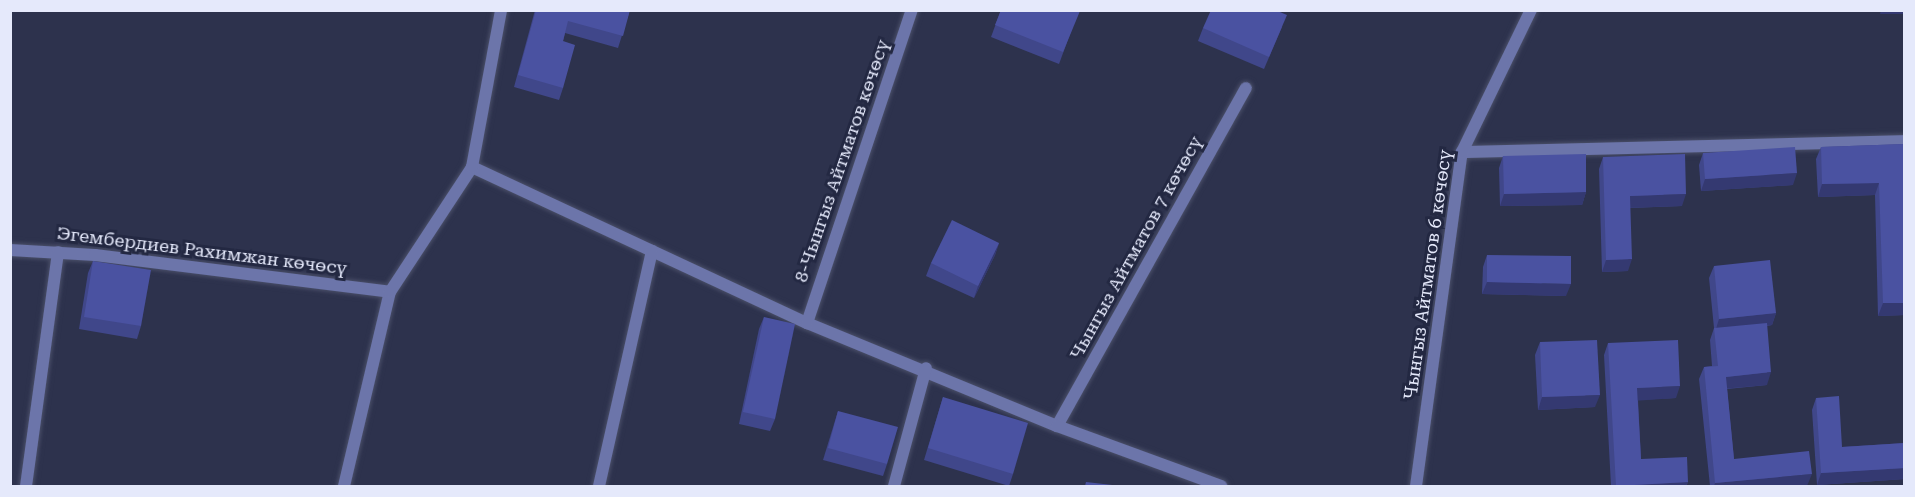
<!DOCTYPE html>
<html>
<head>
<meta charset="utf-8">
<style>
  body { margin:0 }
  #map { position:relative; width:1915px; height:497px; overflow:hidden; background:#2d324d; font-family:"Roboto Serif",serif }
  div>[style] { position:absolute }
  .roads { filter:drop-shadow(0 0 2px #4a4f69) drop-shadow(0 0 2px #4a4f69) }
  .lane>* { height:12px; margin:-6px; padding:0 6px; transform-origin:6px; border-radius:6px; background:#6c75aa }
  .street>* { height:12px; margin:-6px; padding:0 6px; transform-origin:6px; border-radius:6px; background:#6c75aa }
  .wall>* { inset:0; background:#40478a }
  .shaded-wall>* { inset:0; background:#343971 }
  .building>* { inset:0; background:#4a52a1 }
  span { translate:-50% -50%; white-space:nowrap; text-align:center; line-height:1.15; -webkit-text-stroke:6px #232842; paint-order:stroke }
  .street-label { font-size:18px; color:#e5e9fb }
  .frame { position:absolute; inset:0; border:12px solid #e5e9fb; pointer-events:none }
</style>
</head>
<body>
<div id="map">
  <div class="roads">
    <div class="lane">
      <div style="left:1057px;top:426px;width:387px;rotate:-60.8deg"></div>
    </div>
    <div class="street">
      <div style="left:1462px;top:152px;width:442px;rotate:-1.4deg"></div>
      <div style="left:472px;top:167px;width:370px;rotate:25deg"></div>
      <div style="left:807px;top:323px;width:270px;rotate:22.4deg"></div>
      <div style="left:1057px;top:426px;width:175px;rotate:20.1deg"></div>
      <div style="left:10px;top:250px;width:85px;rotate:3.4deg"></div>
      <div style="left:95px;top:255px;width:297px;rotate:7.1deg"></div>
      <div style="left:807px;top:323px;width:330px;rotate:-71.5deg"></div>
      <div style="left:26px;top:486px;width:236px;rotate:-82.2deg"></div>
      <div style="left:344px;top:486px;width:199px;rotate:-76.7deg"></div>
      <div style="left:390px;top:292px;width:149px;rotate:-56.7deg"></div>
      <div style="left:472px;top:167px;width:160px;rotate:-79.5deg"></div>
      <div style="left:599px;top:486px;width:241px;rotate:-77.3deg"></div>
      <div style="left:894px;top:486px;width:122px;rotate:-74.8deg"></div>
      <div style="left:1416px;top:486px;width:337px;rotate:-82.2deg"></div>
      <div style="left:1462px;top:152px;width:158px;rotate:-64.1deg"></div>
    </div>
  </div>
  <div class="wall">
    <div style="clip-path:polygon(535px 10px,630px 10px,618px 48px,565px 33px,563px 41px,563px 88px,559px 100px,514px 87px)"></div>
    <div style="clip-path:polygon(1001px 10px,1079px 10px,1059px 64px,991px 37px)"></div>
    <div style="clip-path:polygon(1282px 27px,1264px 69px,1198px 41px,1203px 28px)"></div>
    <div style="clip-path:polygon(1905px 144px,1905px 315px,1878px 316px,1875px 195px,1818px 197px,1816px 159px,1821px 147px)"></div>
    <div style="clip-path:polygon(1703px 153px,1793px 185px,1701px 191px,1699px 165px)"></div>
    <div style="clip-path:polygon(1503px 156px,1586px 192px,1582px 205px,1500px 206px,1499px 168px)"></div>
    <div style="clip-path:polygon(1603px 157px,1682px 206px,1630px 208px,1628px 271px,1602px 272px,1599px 169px)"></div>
    <div style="clip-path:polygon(999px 243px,995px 255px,974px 298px,926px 276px,931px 263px)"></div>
    <div style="clip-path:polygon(1487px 255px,1566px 296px,1482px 294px,1483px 267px)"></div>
    <div style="clip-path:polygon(93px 261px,141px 326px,137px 339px,79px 329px,88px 273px)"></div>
    <div style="clip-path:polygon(1714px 266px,1776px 313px,1772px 325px,1767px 326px,1767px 385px,1727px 389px,1734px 459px,1807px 486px,1710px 486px,1699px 379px,1704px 367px,1712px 366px,1710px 340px,1714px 328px,1709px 278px)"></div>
    <div style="clip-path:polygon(764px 317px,775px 419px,770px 431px,739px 424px,759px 329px)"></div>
    <div style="clip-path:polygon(1540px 342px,1595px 407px,1538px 410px,1535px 355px)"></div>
    <div style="clip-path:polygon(1608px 343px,1676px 398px,1638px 400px,1641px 459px,1688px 482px,1686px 486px,1611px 486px,1604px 355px)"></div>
    <div style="clip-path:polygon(943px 397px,1013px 474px,1009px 486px,924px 460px)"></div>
    <div style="clip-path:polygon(1816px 398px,1842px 447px,1905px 443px,1905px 479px,1817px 485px,1812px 410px)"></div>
    <div style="clip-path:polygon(838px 411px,887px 464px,883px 476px,823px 460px)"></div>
  </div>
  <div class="shaded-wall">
    <div style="clip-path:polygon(1881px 10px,1905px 10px,1905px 14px,1880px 14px)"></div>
    <div style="clip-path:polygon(1797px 173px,1793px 185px,1701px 191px,1705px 179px)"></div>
    <div style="clip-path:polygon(1879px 183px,1875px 195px,1818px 197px,1822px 184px)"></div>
    <div style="clip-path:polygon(1586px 192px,1582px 205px,1500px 206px,1504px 194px)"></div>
    <div style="clip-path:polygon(1686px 194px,1682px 206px,1625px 208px,1630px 196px)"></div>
    <div style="clip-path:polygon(999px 243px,995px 255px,974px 298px,978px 286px)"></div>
    <div style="clip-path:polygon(1632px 259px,1628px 271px,1602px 272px,1606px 260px)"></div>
    <div style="clip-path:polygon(1487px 282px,1571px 284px,1566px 296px,1482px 294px)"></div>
    <div style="clip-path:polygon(1883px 303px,1905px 303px,1905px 315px,1878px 316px)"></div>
    <div style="clip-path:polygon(1776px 313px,1772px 325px,1715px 332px,1719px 319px)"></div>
    <div style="clip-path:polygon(1771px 372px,1767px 385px,1721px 389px,1726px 377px)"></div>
    <div style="clip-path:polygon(1680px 386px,1676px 398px,1633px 401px,1637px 388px)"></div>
    <div style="clip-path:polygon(1600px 395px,1595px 407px,1538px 410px,1542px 397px)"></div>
    <div style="clip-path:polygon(1905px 468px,1905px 479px,1817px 485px,1821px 473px)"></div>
    <div style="clip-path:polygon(1812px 474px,1807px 486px,1714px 486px,1715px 483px)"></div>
    <div style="clip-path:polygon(1688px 482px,1686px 486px,1616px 486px)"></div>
  </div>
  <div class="building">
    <div style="clip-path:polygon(536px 10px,630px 10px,623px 36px,568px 21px,563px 41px,575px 45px,563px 88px,518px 75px)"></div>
    <div style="clip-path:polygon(1001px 10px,1079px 10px,1080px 11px,1063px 52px,995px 25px)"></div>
    <div style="clip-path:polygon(1211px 10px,1275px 10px,1287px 15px,1269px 57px,1203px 28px)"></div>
    <div style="clip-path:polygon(1905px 144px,1905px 303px,1883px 303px,1879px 183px,1822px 184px,1821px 147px)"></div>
    <div style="clip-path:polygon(1795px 147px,1797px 173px,1705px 179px,1703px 153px)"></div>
    <div style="clip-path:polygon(1586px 154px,1586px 192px,1504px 194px,1503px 156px)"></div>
    <div style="clip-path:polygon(1685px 154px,1686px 194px,1630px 196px,1632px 259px,1606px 260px,1603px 157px)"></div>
    <div style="clip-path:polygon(952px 220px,999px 243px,978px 286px,931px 263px)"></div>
    <div style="clip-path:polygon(1487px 255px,1571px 256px,1571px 284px,1487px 282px)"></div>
    <div style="clip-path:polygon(1770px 260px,1776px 313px,1719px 319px,1714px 266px)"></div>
    <div style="clip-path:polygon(93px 261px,151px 270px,141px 326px,84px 317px)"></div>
    <div style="clip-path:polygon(764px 317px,795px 324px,775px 419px,743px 412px)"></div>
    <div style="clip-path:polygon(1767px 323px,1771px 372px,1726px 377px,1734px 459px,1809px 451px,1812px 474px,1715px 483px,1704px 367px,1718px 366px,1714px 328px)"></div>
    <div style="clip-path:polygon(1597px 340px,1600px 395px,1542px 397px,1540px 342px)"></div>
    <div style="clip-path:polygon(1678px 340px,1680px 386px,1637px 388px,1641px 459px,1687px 457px,1688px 482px,1616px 486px,1608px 343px)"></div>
    <div style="clip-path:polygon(1839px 396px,1842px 447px,1905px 443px,1905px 468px,1821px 473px,1816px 398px)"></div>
    <div style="clip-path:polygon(943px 397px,1028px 423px,1013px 474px,928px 448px)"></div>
    <div style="clip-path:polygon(838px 411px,898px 427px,887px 464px,828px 448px)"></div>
    <div style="clip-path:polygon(1086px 482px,1121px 486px,1085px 486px)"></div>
  </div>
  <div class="street-label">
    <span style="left:842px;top:161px;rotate:-71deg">8-Чынгыз Айтматов көчөсү</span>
    <span style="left:1136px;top:248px;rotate:-61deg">Чынгыз Айтматов 7 көчөсү</span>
    <span style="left:202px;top:251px;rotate:7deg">Эгембердиев Рахимжан көчөсү</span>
    <span style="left:1428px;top:275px;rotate:-82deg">Чынгыз Айтматов 6 көчөсү</span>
  </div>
  <div class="frame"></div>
</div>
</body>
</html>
